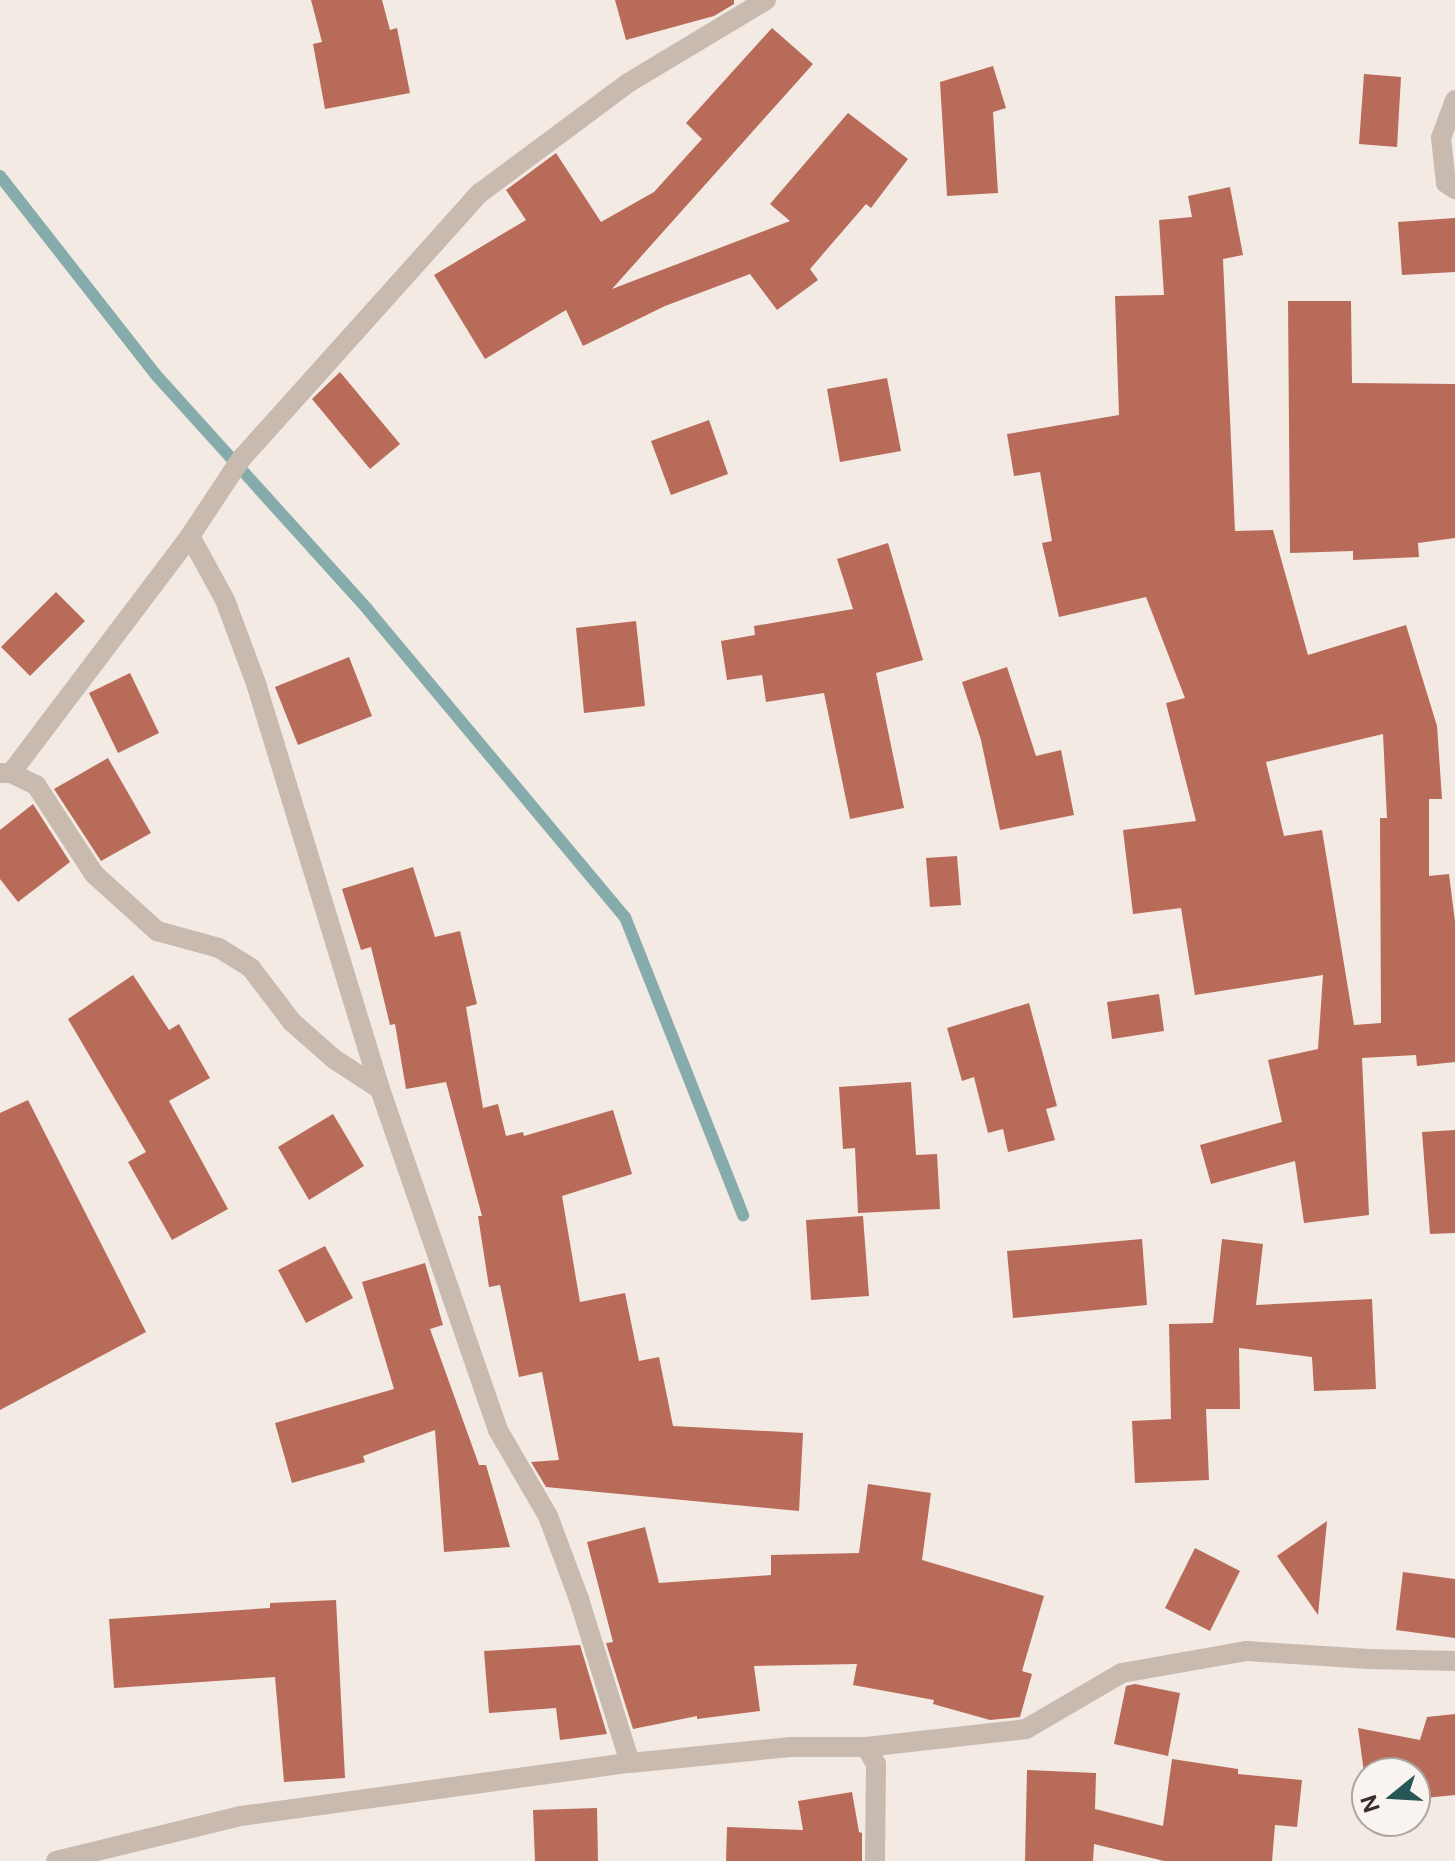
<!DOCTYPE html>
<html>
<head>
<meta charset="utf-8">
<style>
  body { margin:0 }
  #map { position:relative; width:1455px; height:1861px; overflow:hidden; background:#f2eae3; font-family:"Public Sans",sans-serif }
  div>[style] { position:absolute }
  .stream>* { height:12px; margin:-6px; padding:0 6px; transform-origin:6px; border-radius:6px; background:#85acab }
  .building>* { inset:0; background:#b96b5a }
  .minor>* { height:20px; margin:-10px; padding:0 10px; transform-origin:10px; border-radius:10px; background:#c9bab0 }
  span { translate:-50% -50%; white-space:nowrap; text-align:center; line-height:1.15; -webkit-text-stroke:6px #f9f4ef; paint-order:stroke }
  .north { position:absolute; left:1351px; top:1757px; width:80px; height:80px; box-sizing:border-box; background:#f9f4ef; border:2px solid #aca6a1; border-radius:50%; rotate:252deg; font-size:22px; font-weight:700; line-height:32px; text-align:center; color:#39302d }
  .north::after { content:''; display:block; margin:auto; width:28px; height:36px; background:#275656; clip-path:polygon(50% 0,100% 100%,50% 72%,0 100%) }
</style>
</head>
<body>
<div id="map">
  <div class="stream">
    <div style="left:0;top:176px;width:253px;rotate:51.9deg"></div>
    <div style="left:156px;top:375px;width:316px;rotate:47.9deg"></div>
    <div style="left:368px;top:610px;width:400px;rotate:50.1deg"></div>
    <div style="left:625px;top:917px;width:321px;rotate:68.4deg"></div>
  </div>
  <div class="building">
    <div style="clip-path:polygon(311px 0,382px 0,390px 30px,397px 28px,410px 93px,325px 109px,313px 44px,322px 42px)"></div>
    <div style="clip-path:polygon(615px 0,734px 0,734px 4px,714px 16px,626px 40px)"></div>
    <div style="clip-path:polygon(772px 28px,813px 64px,612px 289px,790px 221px,770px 204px,848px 113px,908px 159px,871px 208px,866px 204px,810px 269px,818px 280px,777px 310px,750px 274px,665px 306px,583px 346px,566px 310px,485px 359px,434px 275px,526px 220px,506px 190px,556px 153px,601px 222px,654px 192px,702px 139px,686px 123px)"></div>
    <div style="clip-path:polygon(993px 66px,1006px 108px,993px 112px,998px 193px,947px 196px,940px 82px)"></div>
    <div style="clip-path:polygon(1364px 74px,1401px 77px,1397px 147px,1359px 144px)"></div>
    <div style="clip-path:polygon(evenodd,1230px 187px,1243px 255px,1223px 259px,1235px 531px,1273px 530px,1308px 655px,1406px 625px,1437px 726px,1442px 799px,1429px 799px,1429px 876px,1449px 874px,1455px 922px,1455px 1062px,1417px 1066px,1416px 1055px,1362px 1058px,1369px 1215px,1304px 1223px,1295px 1161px,1211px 1184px,1200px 1145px,1282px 1122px,1268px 1060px,1318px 1049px,1323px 975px,1195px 995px,1181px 908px,1133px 914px,1123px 830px,1196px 821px,1166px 703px,1185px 698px,1146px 597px,1059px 617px,1042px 543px,1052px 541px,1040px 472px,1014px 476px,1007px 434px,1119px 415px,1115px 296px,1164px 295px,1159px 220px,1192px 217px,1188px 196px,1230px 187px,1383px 734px,1387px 818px,1380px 818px,1381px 1023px,1354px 1025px,1322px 830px,1284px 836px,1266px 762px,1383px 734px)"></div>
    <div style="clip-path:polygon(1455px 218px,1455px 272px,1402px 275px,1398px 222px)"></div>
    <div style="clip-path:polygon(1288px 301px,1351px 301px,1352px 383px,1455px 384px,1455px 538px,1418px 543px,1419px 557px,1353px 560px,1353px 551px,1290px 553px)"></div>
    <div style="clip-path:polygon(340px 372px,400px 444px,370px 469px,312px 399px)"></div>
    <div style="clip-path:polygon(887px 378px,901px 451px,840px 462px,827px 389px)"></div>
    <div style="clip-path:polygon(709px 420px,728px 474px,671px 495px,651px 441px)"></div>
    <div style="clip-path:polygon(888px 543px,923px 660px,876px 673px,904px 808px,850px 819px,824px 693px,766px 702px,762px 675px,727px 680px,721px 641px,755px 635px,754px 626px,853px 609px,837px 559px)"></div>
    <div style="clip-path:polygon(56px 592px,85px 621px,30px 676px,1px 647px)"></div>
    <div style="clip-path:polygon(636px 621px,645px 706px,584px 713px,576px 628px)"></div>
    <div style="clip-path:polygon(349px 657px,372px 716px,298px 745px,275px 687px)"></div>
    <div style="clip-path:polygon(1007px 667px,1036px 756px,1061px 750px,1074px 815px,1000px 830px,981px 740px,962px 682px)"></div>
    <div style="clip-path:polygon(130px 673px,159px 733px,118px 753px,89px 693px)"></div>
    <div style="clip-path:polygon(108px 758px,151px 833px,101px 861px,54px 789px)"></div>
    <div style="clip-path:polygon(33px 804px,70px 862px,18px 902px,0 879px,0 830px)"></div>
    <div style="clip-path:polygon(957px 856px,961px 905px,930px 907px,926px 858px)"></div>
    <div style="clip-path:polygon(413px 867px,435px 937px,460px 931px,477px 1004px,466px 1007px,483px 1108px,498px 1104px,506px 1136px,523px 1132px,524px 1136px,613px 1110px,632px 1174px,562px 1196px,580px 1302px,625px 1293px,639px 1361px,659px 1357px,673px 1426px,803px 1433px,799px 1511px,546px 1487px,531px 1462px,559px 1460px,542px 1372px,519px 1377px,500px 1285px,489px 1287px,478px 1216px,482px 1216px,446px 1082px,406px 1089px,395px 1024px,390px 1025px,371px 947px,361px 950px,342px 889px)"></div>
    <div style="clip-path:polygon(133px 975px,169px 1030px,179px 1024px,210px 1078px,169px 1101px,228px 1209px,172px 1240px,128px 1162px,146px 1152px,68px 1019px)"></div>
    <div style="clip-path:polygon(1159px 994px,1164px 1031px,1112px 1039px,1107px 1002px)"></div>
    <div style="clip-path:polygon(1029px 1003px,1057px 1106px,1046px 1109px,1055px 1140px,1008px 1152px,1003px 1129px,988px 1133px,974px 1077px,962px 1081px,947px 1028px)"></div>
    <div style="clip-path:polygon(911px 1082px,916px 1155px,937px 1154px,940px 1209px,858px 1213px,855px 1148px,843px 1149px,839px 1087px)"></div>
    <div style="clip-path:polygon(28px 1100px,146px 1332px,0 1410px,0 1113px)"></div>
    <div style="clip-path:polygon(333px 1114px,364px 1166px,309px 1200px,278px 1147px)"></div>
    <div style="clip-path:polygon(1455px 1130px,1455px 1233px,1430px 1234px,1422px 1132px)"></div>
    <div style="clip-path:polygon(863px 1216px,869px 1296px,811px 1300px,806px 1220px)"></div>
    <div style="clip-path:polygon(1142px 1239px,1147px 1305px,1013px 1318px,1007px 1251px)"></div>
    <div style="clip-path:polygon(1222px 1239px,1263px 1244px,1256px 1305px,1372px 1299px,1376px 1389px,1314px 1391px,1312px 1357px,1239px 1348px,1240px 1409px,1206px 1409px,1209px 1480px,1135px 1483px,1132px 1421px,1171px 1419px,1169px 1324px,1213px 1323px)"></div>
    <div style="clip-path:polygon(325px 1246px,353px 1298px,306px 1323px,278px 1270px)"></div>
    <div style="clip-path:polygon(425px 1263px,443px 1325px,430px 1329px,479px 1465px,486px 1465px,510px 1547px,444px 1552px,435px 1430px,363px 1456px,365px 1462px,292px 1483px,275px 1423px,394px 1389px,362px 1282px)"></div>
    <div style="clip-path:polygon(868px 1484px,931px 1493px,922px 1560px,1044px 1596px,1022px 1671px,1032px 1674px,1020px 1717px,990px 1720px,933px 1704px,934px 1700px,853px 1685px,857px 1664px,754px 1666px,760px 1711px,697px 1719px,697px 1716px,633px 1729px,606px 1643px,613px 1642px,587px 1542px,645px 1527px,659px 1583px,771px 1575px,771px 1555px,859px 1553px)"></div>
    <div style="clip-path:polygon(1327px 1521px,1318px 1615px,1277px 1556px)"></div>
    <div style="clip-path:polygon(1195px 1548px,1240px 1571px,1210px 1631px,1165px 1608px)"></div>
    <div style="clip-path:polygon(1403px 1572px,1455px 1579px,1455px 1638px,1396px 1630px)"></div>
    <div style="clip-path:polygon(336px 1600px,345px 1778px,284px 1782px,275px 1677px,114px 1688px,109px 1619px,270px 1608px,270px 1603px)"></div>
    <div style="clip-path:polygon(580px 1645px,607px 1734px,560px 1740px,556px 1708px,489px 1713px,484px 1651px)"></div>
    <div style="clip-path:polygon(1135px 1684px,1180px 1693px,1168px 1756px,1114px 1744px,1126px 1686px)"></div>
    <div style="clip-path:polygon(1455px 1714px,1455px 1795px,1415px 1799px,1415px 1773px,1367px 1773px,1367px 1795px,1358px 1728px,1420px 1740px,1427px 1717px)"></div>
    <div style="clip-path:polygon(1172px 1759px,1238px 1769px,1238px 1774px,1302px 1780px,1297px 1827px,1275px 1825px,1272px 1861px,1164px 1861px,1094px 1844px,1093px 1861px,1025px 1861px,1027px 1770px,1096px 1773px,1095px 1809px,1163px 1826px)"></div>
    <div style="clip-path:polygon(852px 1792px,859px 1832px,862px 1833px,862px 1861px,726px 1861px,727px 1827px,803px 1830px,798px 1801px)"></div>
    <div style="clip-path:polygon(597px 1808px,598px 1861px,535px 1861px,533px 1810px)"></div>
  </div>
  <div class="minor">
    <div style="left:1455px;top:100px;width:40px;rotate:110.2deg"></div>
    <div style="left:1441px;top:138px;width:45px;rotate:83.7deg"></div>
    <div style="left:1446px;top:183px;width:11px;rotate:34deg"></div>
    <div style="left:0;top:773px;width:11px"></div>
    <div style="left:11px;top:773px;width:28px;rotate:26deg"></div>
    <div style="left:36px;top:785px;width:106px;rotate:56.9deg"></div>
    <div style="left:94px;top:874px;width:85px;rotate:42.1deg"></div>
    <div style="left:157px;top:931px;width:64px;rotate:15.3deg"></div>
    <div style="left:219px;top:948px;width:38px;rotate:32deg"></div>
    <div style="left:251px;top:968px;width:68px;rotate:52.8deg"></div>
    <div style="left:292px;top:1022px;width:56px;rotate:41.4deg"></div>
    <div style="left:334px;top:1059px;width:55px;rotate:33.1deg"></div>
    <div style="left:11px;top:773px;width:297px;rotate:-52.9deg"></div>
    <div style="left:866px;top:1747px;width:161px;rotate:-6.4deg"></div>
    <div style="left:1026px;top:1729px;width:111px;rotate:-30.3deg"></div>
    <div style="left:1122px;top:1673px;width:127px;rotate:-10deg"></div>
    <div style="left:1247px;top:1651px;width:122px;rotate:3.8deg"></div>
    <div style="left:1369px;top:1659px;width:86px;rotate:1.3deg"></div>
    <div style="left:630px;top:1763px;width:172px;rotate:-107.3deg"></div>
    <div style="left:579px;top:1599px;width:89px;rotate:-110.5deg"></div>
    <div style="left:548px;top:1516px;width:99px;rotate:-120.2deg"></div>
    <div style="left:498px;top:1430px;width:361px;rotate:-109.1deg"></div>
    <div style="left:380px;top:1089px;width:421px;rotate:-107deg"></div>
    <div style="left:257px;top:686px;width:92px;rotate:-110.4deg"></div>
    <div style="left:225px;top:600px;width:73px;rotate:-118.7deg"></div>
    <div style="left:190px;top:536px;width:92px;rotate:-56.5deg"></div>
    <div style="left:241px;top:459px;width:358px;rotate:-48.1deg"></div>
    <div style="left:480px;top:193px;width:184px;rotate:-36.6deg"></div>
    <div style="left:628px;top:83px;width:161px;rotate:-31deg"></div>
    <div style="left:56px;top:1861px;width:190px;rotate:-13.7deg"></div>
    <div style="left:241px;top:1816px;width:393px;rotate:-7.8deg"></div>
    <div style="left:630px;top:1763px;width:160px;rotate:-5.7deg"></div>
    <div style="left:789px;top:1747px;width:77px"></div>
    <div style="left:866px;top:1747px;width:20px;rotate:60deg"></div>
    <div style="left:876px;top:1764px;width:97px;rotate:90.6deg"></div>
  </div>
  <div class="north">N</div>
</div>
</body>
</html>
